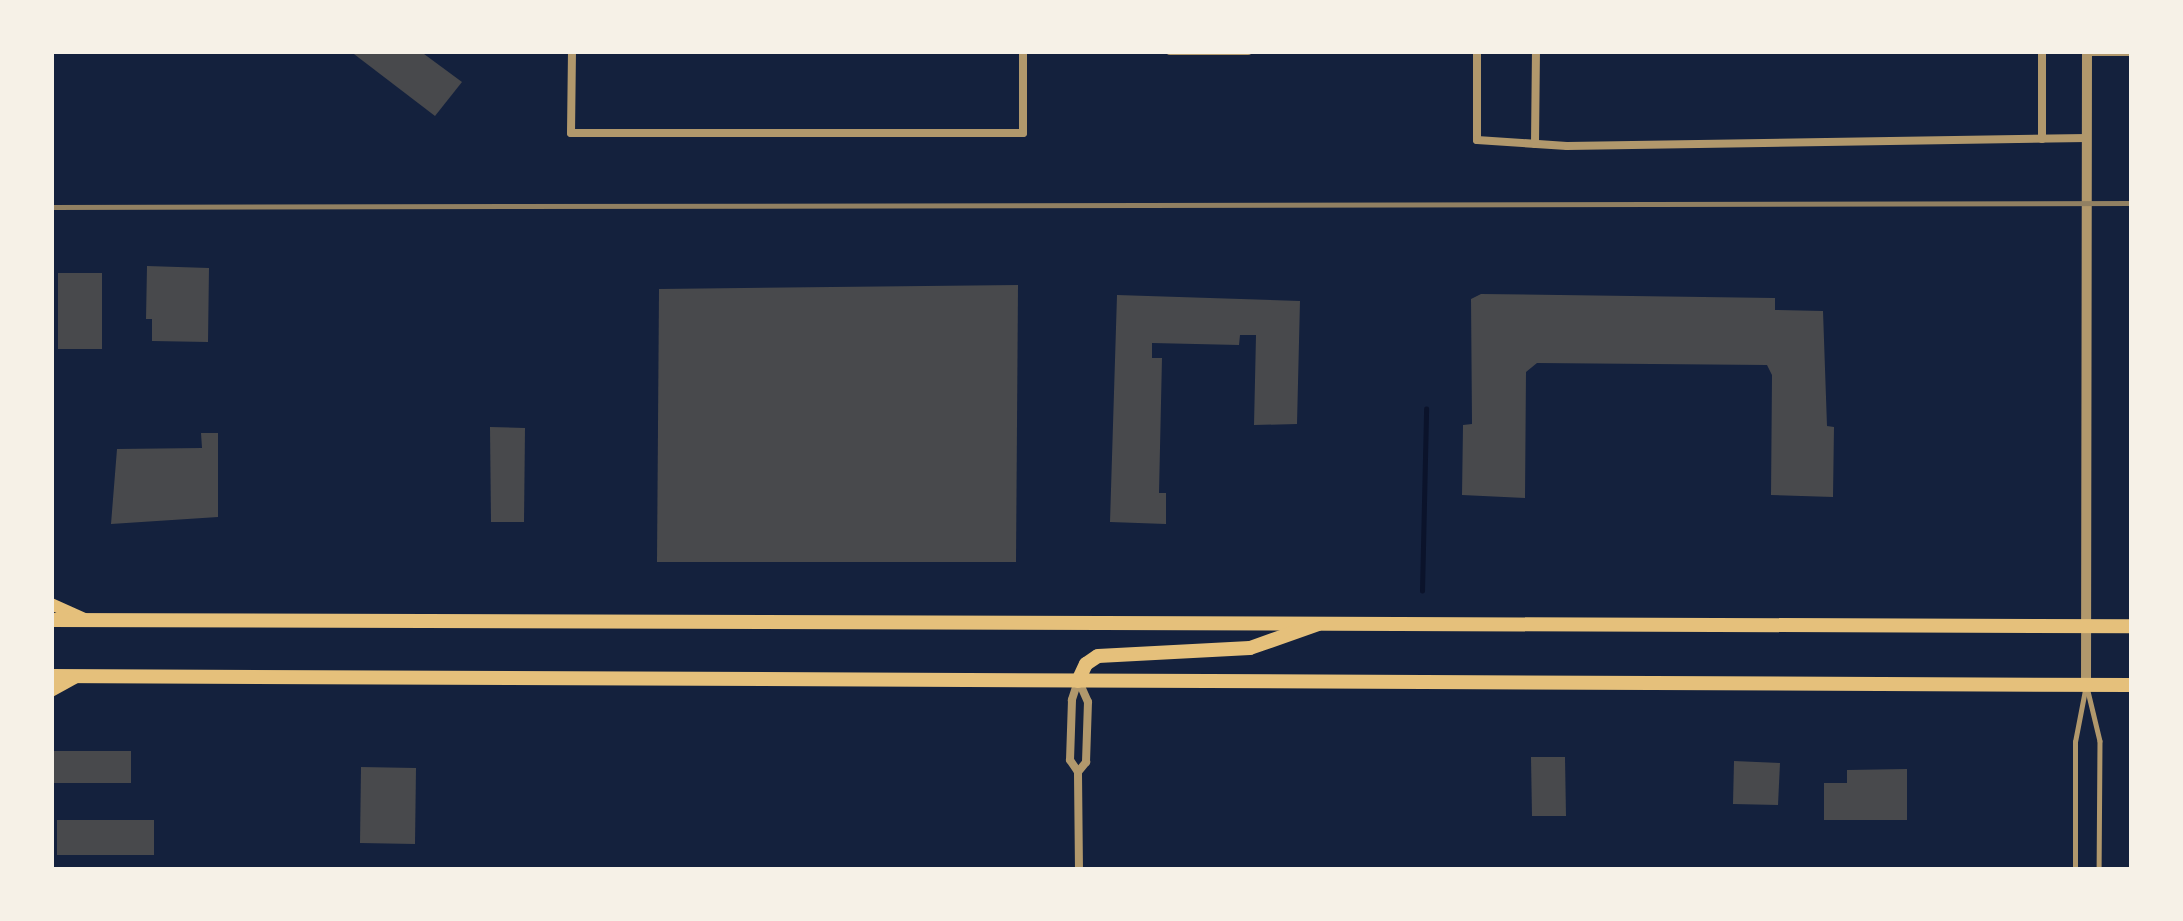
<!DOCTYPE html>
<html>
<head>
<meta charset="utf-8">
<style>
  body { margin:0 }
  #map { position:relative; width:2183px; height:921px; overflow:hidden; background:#14213d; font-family:"Fira Sans",sans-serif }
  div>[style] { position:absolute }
  .stream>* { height:4.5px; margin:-2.25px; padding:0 2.25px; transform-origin:2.25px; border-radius:2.25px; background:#0b132b }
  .building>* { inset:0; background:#48494c }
  .service>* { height:4.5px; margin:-2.25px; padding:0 2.25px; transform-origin:2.25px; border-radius:2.25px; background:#b1986c }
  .minor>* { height:8px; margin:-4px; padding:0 4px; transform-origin:4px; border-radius:4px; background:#b1986c }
  .tertiary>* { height:10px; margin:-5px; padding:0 5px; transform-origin:5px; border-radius:5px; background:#b1986c }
  .secondary>* { height:12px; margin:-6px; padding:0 6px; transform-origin:6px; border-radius:6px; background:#e5c07b }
  .primary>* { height:14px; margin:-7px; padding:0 7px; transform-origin:7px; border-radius:7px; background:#e5c07b }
  .rail>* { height:4.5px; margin:-2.25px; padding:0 2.25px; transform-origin:2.25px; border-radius:2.25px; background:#918062 }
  span { translate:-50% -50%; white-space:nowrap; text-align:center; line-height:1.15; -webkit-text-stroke:9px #f6f1e7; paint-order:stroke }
  .frame { position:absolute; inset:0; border:54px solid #f6f1e7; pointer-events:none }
</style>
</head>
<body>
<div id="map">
  <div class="stream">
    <div style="left:1422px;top:591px;width:182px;rotate:-88.7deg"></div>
  </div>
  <div class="building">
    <div style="clip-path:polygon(350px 51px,420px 51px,462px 82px,435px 116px)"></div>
    <div style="clip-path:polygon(147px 266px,209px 268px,208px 342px,152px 341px,152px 319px,146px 319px)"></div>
    <div style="clip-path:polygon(58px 273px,102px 273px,102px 349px,58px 349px)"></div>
    <div style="clip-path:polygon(1018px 285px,1016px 562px,657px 562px,659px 289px)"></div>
    <div style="clip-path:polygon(1481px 294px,1775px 298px,1775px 310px,1823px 311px,1827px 426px,1834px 427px,1833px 497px,1771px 495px,1772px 375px,1767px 365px,1537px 363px,1526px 372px,1525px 498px,1462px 495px,1463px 425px,1472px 424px,1471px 299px)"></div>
    <div style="clip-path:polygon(1117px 295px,1300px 301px,1297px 424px,1254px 425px,1256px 335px,1240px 335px,1239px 345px,1152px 343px,1152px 358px,1162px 358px,1159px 493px,1166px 493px,1166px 524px,1110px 522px)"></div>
    <div style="clip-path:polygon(490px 427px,525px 428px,524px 522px,491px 522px)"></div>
    <div style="clip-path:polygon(201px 433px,218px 433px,218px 517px,111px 524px,117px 449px,202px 448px)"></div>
    <div style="clip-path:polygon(51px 751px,131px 751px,131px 783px,51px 783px)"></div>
    <div style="clip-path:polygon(1531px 757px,1565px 757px,1566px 816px,1532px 816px)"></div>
    <div style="clip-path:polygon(1734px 761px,1780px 763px,1778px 805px,1733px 804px)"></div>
    <div style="clip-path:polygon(361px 767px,416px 768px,415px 844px,360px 843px)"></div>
    <div style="clip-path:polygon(1907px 769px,1907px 820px,1824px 820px,1824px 783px,1847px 783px,1847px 770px)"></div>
    <div style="clip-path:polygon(57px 820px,154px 820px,154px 855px,57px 855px)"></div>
  </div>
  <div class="service">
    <div style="left:2088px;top:691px;width:51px;rotate:76.5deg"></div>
    <div style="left:2100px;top:741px;width:129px;rotate:90.4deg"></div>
    <div style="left:2075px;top:870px;width:128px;rotate:-90deg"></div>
    <div style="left:2075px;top:742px;width:53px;rotate:-79.1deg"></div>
  </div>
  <div class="minor">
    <div style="left:572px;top:51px;width:82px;rotate:90.7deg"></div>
    <div style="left:571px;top:133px;width:452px"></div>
    <div style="left:1023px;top:133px;width:82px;rotate:-90deg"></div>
    <div style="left:1170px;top:51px;width:78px"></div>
    <div style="left:1477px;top:51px;width:89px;rotate:90deg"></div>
    <div style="left:1477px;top:140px;width:90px;rotate:3.8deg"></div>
    <div style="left:1567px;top:146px;width:520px;rotate:-0.88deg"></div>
    <div style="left:2042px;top:51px;width:88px;rotate:90deg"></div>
    <div style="left:2087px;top:52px;width:45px"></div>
    <div style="left:1535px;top:144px;width:93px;rotate:-89.4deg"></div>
    <div style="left:1078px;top:681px;width:20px;rotate:108deg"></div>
    <div style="left:1072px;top:700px;width:60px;rotate:91.9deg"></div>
    <div style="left:1070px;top:760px;width:14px;rotate:56deg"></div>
    <div style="left:1079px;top:870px;width:98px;rotate:-90.6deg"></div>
    <div style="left:1078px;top:772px;width:13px;rotate:-51deg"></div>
    <div style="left:1086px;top:762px;width:60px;rotate:-88.1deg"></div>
    <div style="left:1088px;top:702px;width:22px;rotate:-114deg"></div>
  </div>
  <div class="tertiary">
    <div style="left:2086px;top:685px;width:634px;rotate:-89.91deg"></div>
  </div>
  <div class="secondary">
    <div style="left:51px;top:604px;width:36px;rotate:24deg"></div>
    <div style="left:51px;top:691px;width:29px;rotate:-29deg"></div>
  </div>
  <div class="primary">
    <div style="left:51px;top:620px;width:2081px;rotate:0.17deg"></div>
    <div style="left:51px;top:676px;width:2081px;rotate:0.25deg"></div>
    <div style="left:1078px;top:681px;width:19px;rotate:-65deg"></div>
    <div style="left:1086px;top:664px;width:14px;rotate:-34deg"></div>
    <div style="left:1098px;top:656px;width:152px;rotate:-3deg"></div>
    <div style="left:1250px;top:648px;width:72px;rotate:-19.4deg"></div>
  </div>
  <div class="rail">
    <div style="left:51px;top:207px;width:2081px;rotate:-0.11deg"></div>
  </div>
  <div class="frame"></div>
</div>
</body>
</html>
